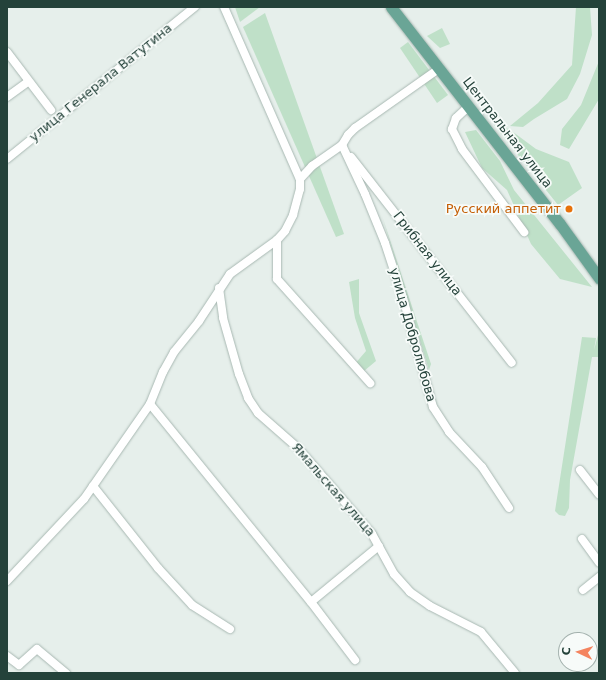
<!DOCTYPE html>
<html>
<head>
<meta charset="utf-8">
<style>
  body { margin:0 }
  #map { position:relative; width:606px; height:680px; overflow:hidden; background:#e6efeb; font-family:"DejaVu Sans",sans-serif }
  div>[style] { position:absolute }
  .green>* { inset:0; background:#bfe0c8 }
  .roads { filter:drop-shadow(0 0 1px #a8b8b2) drop-shadow(0 0 1px #a8b8b2) }
  .minor>* { height:8px; margin:-4px; padding:0 4px; transform-origin:4px; border-radius:4px; background:#fff }
  .major>* { height:11px; margin:-5.5px; padding:0 5.5px; transform-origin:5.5px; border-radius:5.5px; background:#6aa596 }
  .dots>* { width:11px; height:11px; translate:-50% -50%; box-sizing:border-box; border:2px solid #f7fbf9; border-radius:50% }
  span { translate:-50% -50%; white-space:nowrap; text-align:center; line-height:1.15; -webkit-text-stroke:3.5px #f7fbf9; paint-order:stroke }
  .street-label { font-size:13px; color:#24423a }
  .food-label { font-size:13px; color:#c56008 }
  .right { translate:-100% -50%; text-align:right }
  .frame { position:absolute; inset:0; border:8px solid #24423a; pointer-events:none }
  .north { position:absolute; left:558px; top:632px; width:40px; height:40px; box-sizing:border-box; background:#f7fbf9; border:1px solid #a3b1ad; border-radius:50%; rotate:274deg; font-size:11px; font-weight:700; line-height:16px; text-align:center; color:#24423a }
  .north::after { content:''; display:block; margin:auto; width:14px; height:18px; background:#f4845f; clip-path:polygon(50% 0,100% 100%,50% 72%,0 100%) }
</style>
</head>
<body>
<div id="map">
  <div class="green">
    <div style="clip-path:polygon(235px 7px,260px 7px,240px 22px)"></div>
    <div style="clip-path:polygon(576px 7px,590px 7px,592px 35px,580px 74px,567px 99px,534px 119px,523px 127px,510px 126px,538px 103px,572px 65px)"></div>
    <div style="clip-path:polygon(265px 13px,344px 234px,336px 237px,243px 27px)"></div>
    <div style="clip-path:polygon(442px 28px,450px 44px,440px 48px,427px 36px)"></div>
    <div style="clip-path:polygon(408px 42px,448px 95px,437px 103px,400px 48px)"></div>
    <div style="clip-path:polygon(599px 61px,599px 99px,569px 149px,560px 145px,562px 129px,581px 105px)"></div>
    <div style="clip-path:polygon(494px 125px,509px 129px,536px 149px,569px 162px,582px 188px,558px 205px)"></div>
    <div style="clip-path:polygon(476px 130px,500px 161px,514px 190px,592px 287px,560px 279px,531px 244px,507px 190px,482px 168px,465px 132px)"></div>
    <div style="clip-path:polygon(382px 216px,431px 364px,429px 370px)"></div>
    <div style="clip-path:polygon(359px 279px,359px 313px,376px 361px,364px 371px,354px 365px,366px 351px,355px 318px,349px 282px)"></div>
    <div style="clip-path:polygon(598px 335px,599px 357px,592px 357px,570px 480px,569px 508px,565px 516px,559px 515px,555px 511px,582px 337px,596px 338px,594px 350px)"></div>
  </div>
  <div class="roads">
    <div class="minor">
      <div style="left:224px;top:7px;width:188px;rotate:66.2deg"></div>
      <div style="left:7px;top:52px;width:73px;rotate:52.8deg"></div>
      <div style="left:7px;top:97px;width:26px;rotate:-36deg"></div>
      <div style="left:469px;top:106px;width:18px;rotate:137deg"></div>
      <div style="left:456px;top:118px;width:12px;rotate:110deg"></div>
      <div style="left:452px;top:129px;width:22px;rotate:63deg"></div>
      <div style="left:462px;top:149px;width:104px;rotate:53.2deg"></div>
      <div style="left:342px;top:145px;width:54px;rotate:64.9deg"></div>
      <div style="left:365px;top:194px;width:53px;rotate:67.8deg"></div>
      <div style="left:385px;top:243px;width:58px;rotate:71.9deg"></div>
      <div style="left:403px;top:298px;width:113px;rotate:74.6deg"></div>
      <div style="left:433px;top:407px;width:30px;rotate:57deg"></div>
      <div style="left:449px;top:432px;width:48px;rotate:46.7deg"></div>
      <div style="left:482px;top:467px;width:49px;rotate:56.6deg"></div>
      <div style="left:351px;top:157px;width:261px;rotate:52deg"></div>
      <div style="left:7px;top:159px;width:242px;rotate:-39deg"></div>
      <div style="left:277px;top:240px;width:39px;rotate:90deg"></div>
      <div style="left:277px;top:279px;width:140px;rotate:48.2deg"></div>
      <div style="left:219px;top:288px;width:30px;rotate:82deg"></div>
      <div style="left:223px;top:318px;width:58px;rotate:74.1deg"></div>
      <div style="left:239px;top:374px;width:26px;rotate:69deg"></div>
      <div style="left:248px;top:398px;width:18px;rotate:56deg"></div>
      <div style="left:258px;top:413px;width:55px;rotate:41.3deg"></div>
      <div style="left:299px;top:449px;width:112px;rotate:49.3deg"></div>
      <div style="left:372px;top:534px;width:46px;rotate:61.2deg"></div>
      <div style="left:394px;top:574px;width:24px;rotate:48deg"></div>
      <div style="left:410px;top:592px;width:24px;rotate:35deg"></div>
      <div style="left:430px;top:606px;width:57px;rotate:27deg"></div>
      <div style="left:481px;top:632px;width:53px;rotate:50.3deg"></div>
      <div style="left:150px;top:404px;width:255px;rotate:50.9deg"></div>
      <div style="left:311px;top:602px;width:73px;rotate:52.8deg"></div>
      <div style="left:580px;top:470px;width:31px;rotate:52deg"></div>
      <div style="left:93px;top:486px;width:105px;rotate:51.6deg"></div>
      <div style="left:158px;top:568px;width:50px;rotate:47.4deg"></div>
      <div style="left:192px;top:605px;width:45px;rotate:32.3deg"></div>
      <div style="left:582px;top:539px;width:29px;rotate:54deg"></div>
      <div style="left:7px;top:581px;width:112px;rotate:-46.8deg"></div>
      <div style="left:84px;top:499px;width:116px;rotate:-55.2deg"></div>
      <div style="left:150px;top:404px;width:35px;rotate:-68deg"></div>
      <div style="left:163px;top:372px;width:23px;rotate:-61deg"></div>
      <div style="left:174px;top:352px;width:40px;rotate:-51deg"></div>
      <div style="left:199px;top:321px;width:56px;rotate:-56.6deg"></div>
      <div style="left:230px;top:274px;width:58px;rotate:-35.9deg"></div>
      <div style="left:277px;top:240px;width:12px;rotate:-48deg"></div>
      <div style="left:285px;top:231px;width:18px;rotate:-63deg"></div>
      <div style="left:293px;top:215px;width:27px;rotate:-75deg"></div>
      <div style="left:300px;top:189px;width:10px;rotate:-90deg"></div>
      <div style="left:300px;top:179px;width:18px;rotate:-47deg"></div>
      <div style="left:312px;top:166px;width:37px;rotate:-35deg"></div>
      <div style="left:342px;top:145px;width:12px;rotate:-59deg"></div>
      <div style="left:348px;top:135px;width:10px;rotate:-45deg"></div>
      <div style="left:355px;top:128px;width:104px;rotate:-35.2deg"></div>
      <div style="left:583px;top:590px;width:21px;rotate:-39deg"></div>
      <div style="left:311px;top:602px;width:88px;rotate:-39.5deg"></div>
      <div style="left:7px;top:656px;width:15px;rotate:37deg"></div>
      <div style="left:19px;top:665px;width:24px;rotate:-42deg"></div>
      <div style="left:37px;top:649px;width:38px;rotate:40deg"></div>
    </div>
    <div class="major">
      <div style="left:391px;top:7px;width:275px;rotate:52.1deg"></div>
      <div style="left:560px;top:224px;width:67px;rotate:54.2deg"></div>
    </div>
  </div>
  <div class="dots">
    <div style="left:569px;top:209px;background:#e8710a"></div>
  </div>
  <div class="street-label">
    <span style="left:101px;top:83px;rotate:-39deg">улица Генерала Ватутина</span>
    <span style="left:507px;top:133px;rotate:52deg">Центральная улица</span>
    <span style="left:427px;top:254px;rotate:52deg">Грибная улица</span>
    <span style="left:412px;top:335px;rotate:74deg">улица Добролюбова</span>
    <span style="left:333px;top:490px;rotate:49deg">Ямальская улица</span>
  </div>
  <div class="food-label">
    <span class="right" style="left:561px;top:209px">Русский аппетит</span>
  </div>
  <div class="frame"></div>
  <div class="north">С</div>
</div>
</body>
</html>
